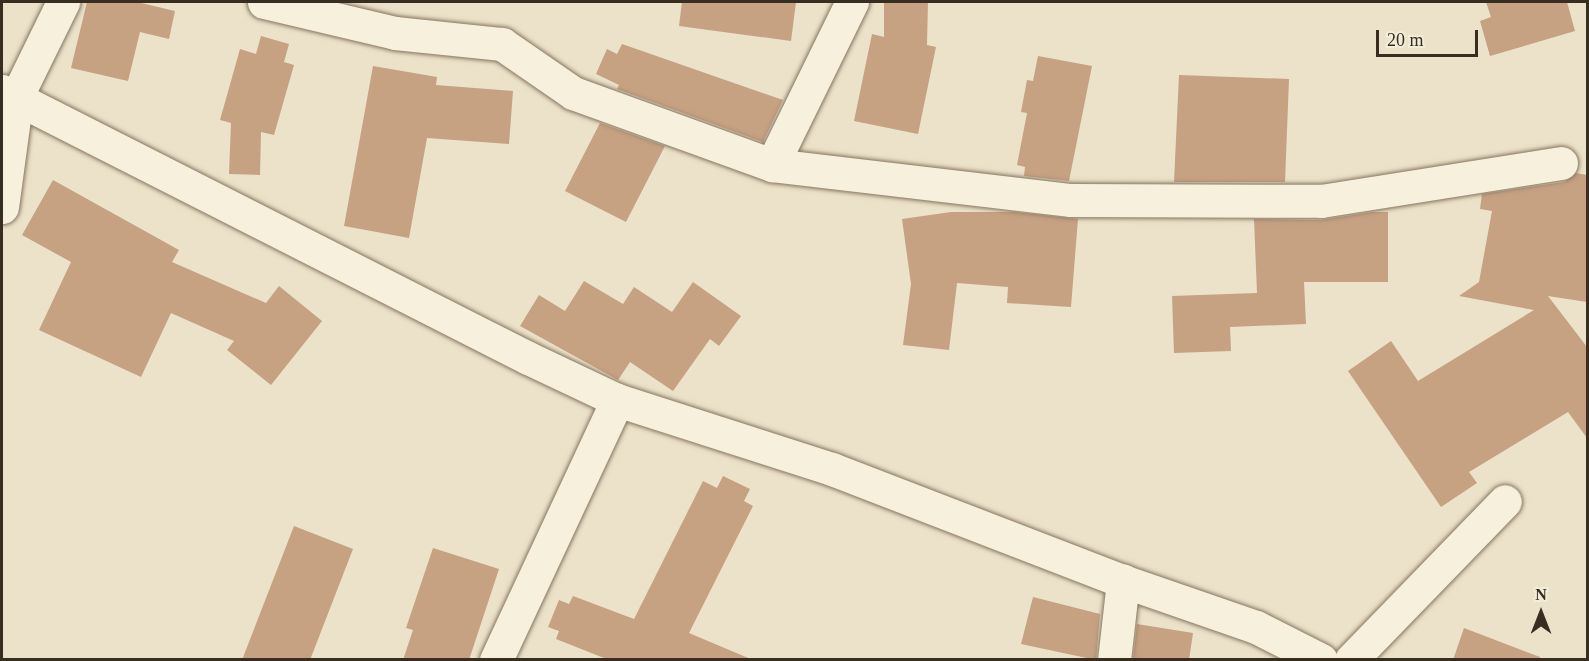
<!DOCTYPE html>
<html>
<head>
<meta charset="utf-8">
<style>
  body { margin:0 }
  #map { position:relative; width:1589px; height:661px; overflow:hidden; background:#ebe2c9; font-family:"Times New Roman",serif }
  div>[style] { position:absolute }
  .building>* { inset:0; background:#c6a182 }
  .roads { filter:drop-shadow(0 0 2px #87755f) drop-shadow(0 0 2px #87755f) }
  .street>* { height:33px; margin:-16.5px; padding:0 16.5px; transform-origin:16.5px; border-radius:16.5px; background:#f7f0dc }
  span { translate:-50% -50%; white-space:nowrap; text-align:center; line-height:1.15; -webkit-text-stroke:4.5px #f3ecd8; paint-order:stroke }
  .frame { position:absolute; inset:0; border:3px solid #382d21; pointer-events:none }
  .north { position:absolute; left:1511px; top:583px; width:60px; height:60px; -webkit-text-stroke:4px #f3ecd8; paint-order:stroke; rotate:0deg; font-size:16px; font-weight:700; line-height:24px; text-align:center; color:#382d21 }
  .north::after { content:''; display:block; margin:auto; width:21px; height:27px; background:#382d21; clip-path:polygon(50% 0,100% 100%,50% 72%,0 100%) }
  .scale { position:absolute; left:1376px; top:30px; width:102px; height:27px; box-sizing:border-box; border:3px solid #382d21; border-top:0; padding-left:8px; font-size:18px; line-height:21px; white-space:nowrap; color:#382d21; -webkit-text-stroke:4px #f3ecd8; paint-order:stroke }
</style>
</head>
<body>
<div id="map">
  <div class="building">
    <div style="clip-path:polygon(87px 2px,137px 2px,175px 11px,169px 39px,140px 32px,128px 81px,71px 68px)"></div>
    <div style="clip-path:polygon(682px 2px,796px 2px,791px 41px,679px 26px)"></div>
    <div style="clip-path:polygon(884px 2px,928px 2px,927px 45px,936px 47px,918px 134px,854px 121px,872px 34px,884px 37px)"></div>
    <div style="clip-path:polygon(1486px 2px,1567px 2px,1575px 31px,1490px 56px,1480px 21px,1491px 17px)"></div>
    <div style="clip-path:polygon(261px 36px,289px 44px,284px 62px,294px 65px,274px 135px,261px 132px,260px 175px,229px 174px,231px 123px,220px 120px,240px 49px,256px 54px)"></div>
    <div style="clip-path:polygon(622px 44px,783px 100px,763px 142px,617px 89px,619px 85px,596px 74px,607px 49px,617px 54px)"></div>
    <div style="clip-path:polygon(1038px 56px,1092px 66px,1069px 181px,1024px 176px,1025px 167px,1017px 165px,1027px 113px,1021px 112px,1027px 80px,1033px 81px)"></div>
    <div style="clip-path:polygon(373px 66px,437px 77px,436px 85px,513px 91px,509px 144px,427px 138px,409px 238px,344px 226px)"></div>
    <div style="clip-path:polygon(1179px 75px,1289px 79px,1285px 182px,1174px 182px)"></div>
    <div style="clip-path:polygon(600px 123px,665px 146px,626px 222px,565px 191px)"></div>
    <div style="clip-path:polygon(1576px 173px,1587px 175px,1587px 302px,1548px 296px,1587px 347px,1587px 438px,1568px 412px,1469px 472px,1477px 483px,1441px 507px,1348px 371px,1391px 341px,1418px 381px,1534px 310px,1459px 296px,1479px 282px,1492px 211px,1480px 209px,1482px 194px,1564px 182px)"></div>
    <div style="clip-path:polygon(53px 180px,179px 250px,172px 262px,266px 303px,279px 286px,322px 321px,271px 385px,227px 350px,234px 341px,171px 313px,141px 377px,39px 330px,71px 262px,22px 235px)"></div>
    <div style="clip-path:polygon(951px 212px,1013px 212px,1078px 219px,1071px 307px,1007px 303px,1008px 287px,957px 283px,949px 350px,903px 345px,911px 284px,902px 219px)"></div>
    <div style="clip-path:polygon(1372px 212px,1388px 212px,1388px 282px,1304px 282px,1306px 324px,1230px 327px,1231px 351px,1174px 353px,1172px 296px,1257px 293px,1254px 219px,1321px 220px)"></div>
    <div style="clip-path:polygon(584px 281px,623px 304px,634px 287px,672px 312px,693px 282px,741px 316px,719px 346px,710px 339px,673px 391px,630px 362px,618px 380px,520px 326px,539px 295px,565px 311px)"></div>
    <div style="clip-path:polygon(723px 476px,750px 489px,744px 501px,753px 506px,689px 633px,753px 660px,609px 660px,556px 639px,559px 631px,548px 627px,559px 600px,569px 604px,573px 596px,634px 619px,703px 481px,717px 488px)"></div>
    <div style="clip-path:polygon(294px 526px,353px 549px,310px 660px,242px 660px)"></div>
    <div style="clip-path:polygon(433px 548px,499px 569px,469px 660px,403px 660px,413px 630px,406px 628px)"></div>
    <div style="clip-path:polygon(1033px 597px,1100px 614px,1096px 660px,1021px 644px)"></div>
    <div style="clip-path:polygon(1137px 624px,1193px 633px,1189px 660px,1133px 660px)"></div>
    <div style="clip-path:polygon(1464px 628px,1540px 657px,1540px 660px,1453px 660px)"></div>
  </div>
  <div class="roads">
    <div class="street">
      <div style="left:264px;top:2px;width:135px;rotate:13.3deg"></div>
      <div style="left:395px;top:33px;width:108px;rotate:5.9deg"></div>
      <div style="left:502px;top:44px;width:86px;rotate:34.6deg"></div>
      <div style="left:573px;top:93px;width:212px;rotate:19.9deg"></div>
      <div style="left:772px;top:165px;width:301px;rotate:6.7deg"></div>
      <div style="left:1071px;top:200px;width:250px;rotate:0.2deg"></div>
      <div style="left:1321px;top:201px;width:243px;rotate:-9deg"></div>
      <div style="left:2px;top:91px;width:590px;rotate:26.91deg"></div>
      <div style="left:528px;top:358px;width:98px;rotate:25.3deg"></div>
      <div style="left:617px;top:400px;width:226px;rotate:17.8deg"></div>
      <div style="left:832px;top:469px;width:312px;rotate:21.1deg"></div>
      <div style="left:1123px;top:581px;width:141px;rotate:19.1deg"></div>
      <div style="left:1256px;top:627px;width:73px;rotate:26.9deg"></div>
      <div style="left:772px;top:165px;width:182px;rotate:-63.9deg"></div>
      <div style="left:2px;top:207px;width:112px;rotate:-82.3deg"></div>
      <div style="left:17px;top:96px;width:105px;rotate:-63.9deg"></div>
      <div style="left:496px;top:660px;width:287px;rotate:-65deg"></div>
      <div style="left:1114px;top:660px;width:80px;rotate:-83.5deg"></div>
      <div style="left:1351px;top:660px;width:221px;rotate:-45.9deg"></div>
    </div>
  </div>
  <div class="frame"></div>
  <div class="north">N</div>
  <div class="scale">20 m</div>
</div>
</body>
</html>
